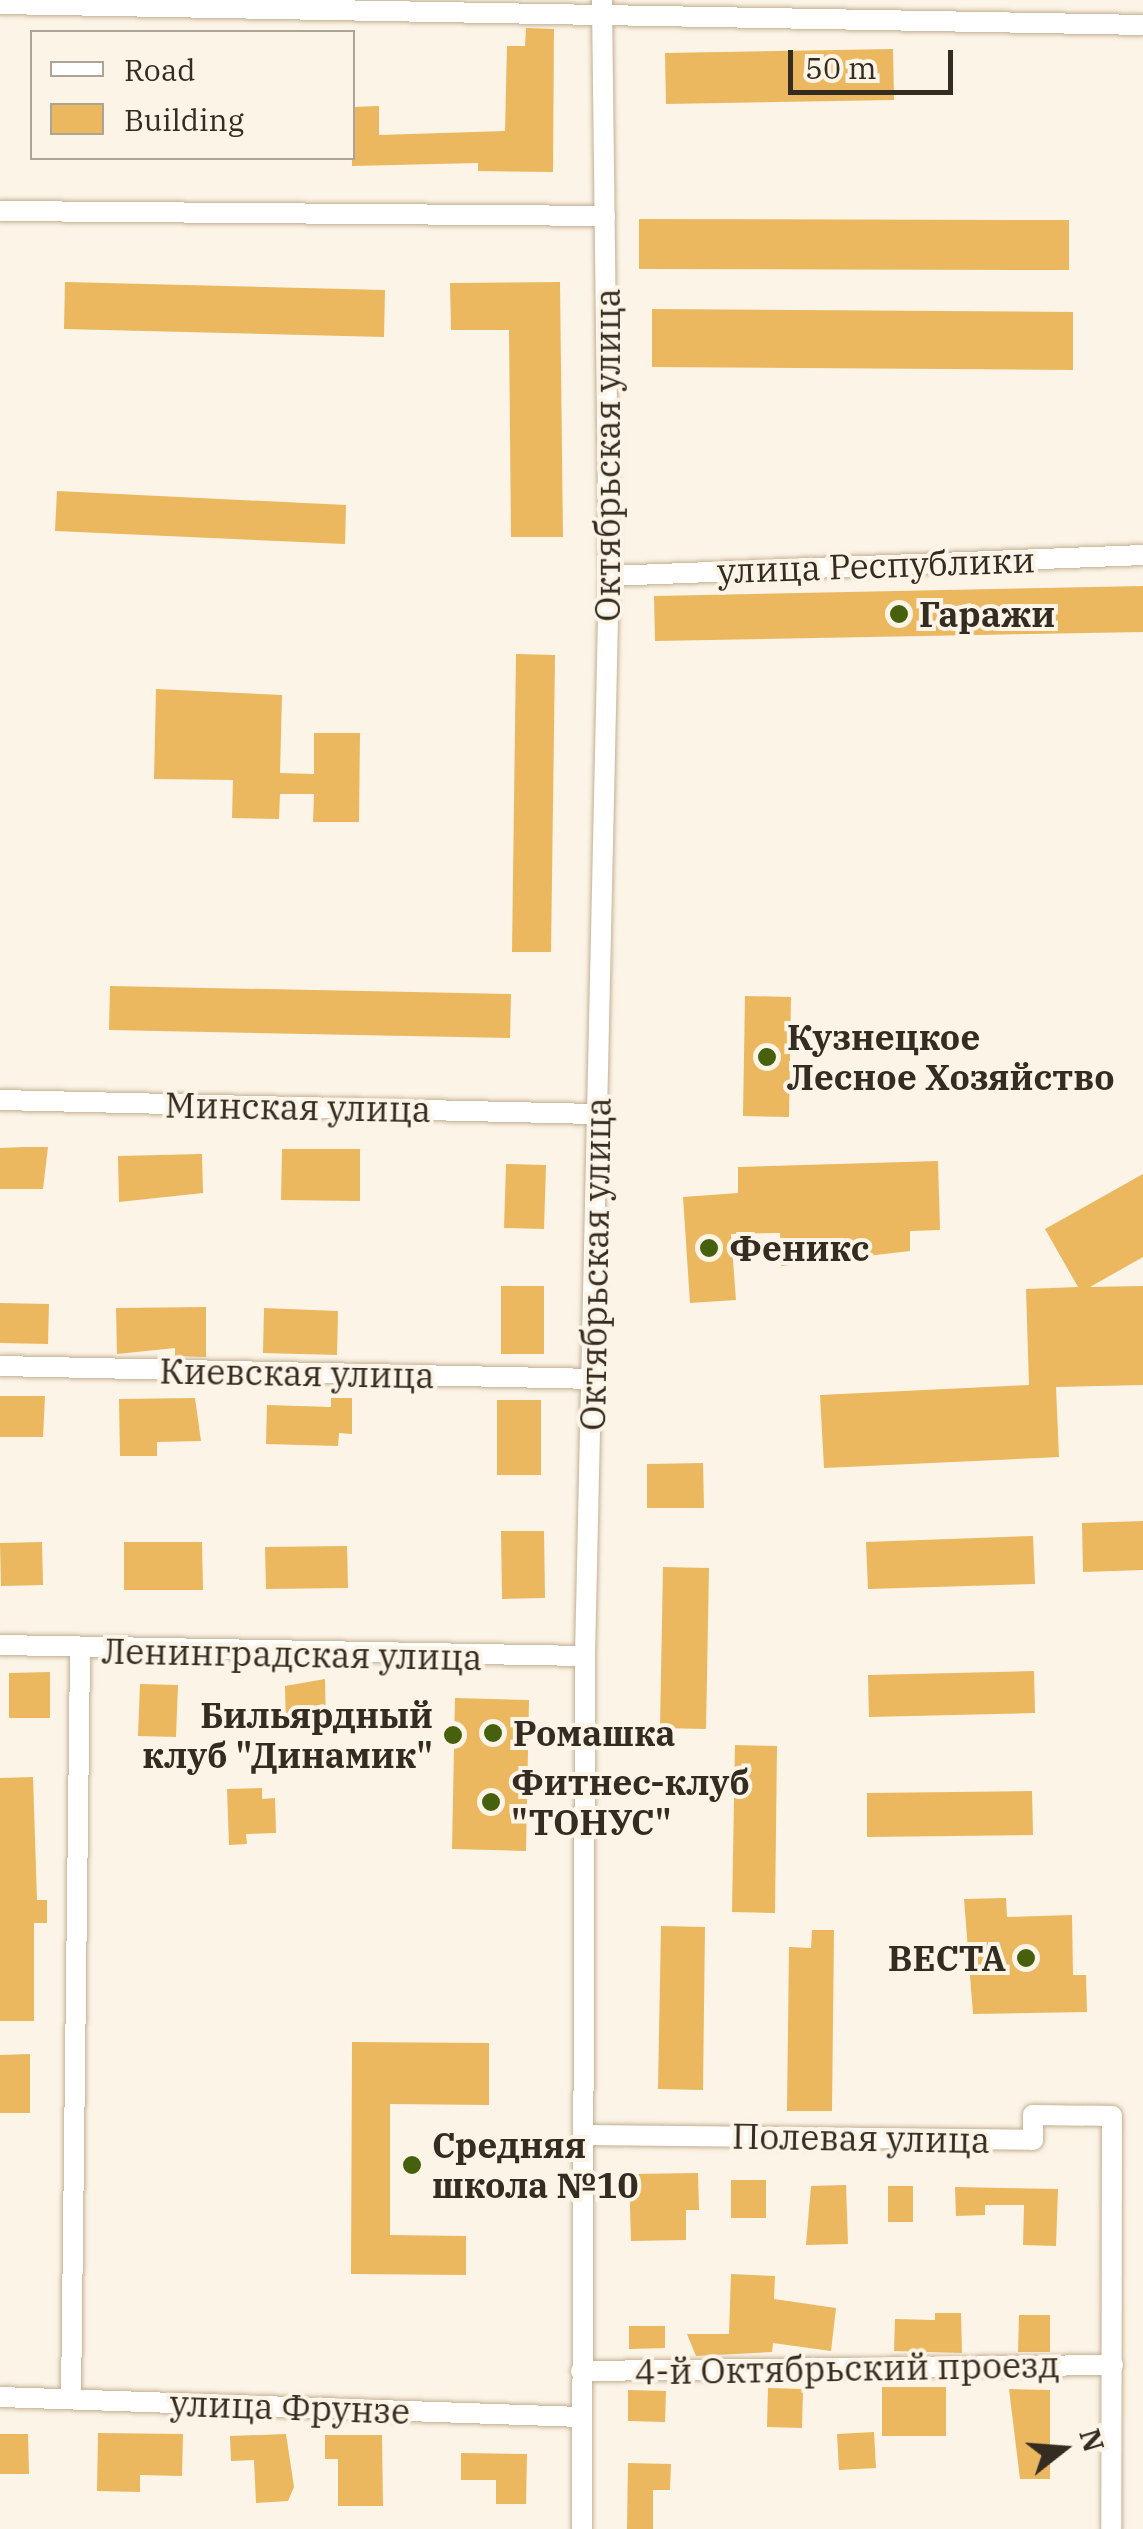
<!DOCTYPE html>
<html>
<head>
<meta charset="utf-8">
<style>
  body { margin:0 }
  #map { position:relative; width:1143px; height:2529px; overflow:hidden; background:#fcf4e7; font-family:"IBM Plex Serif",serif }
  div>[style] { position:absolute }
  .building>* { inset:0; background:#ebb860 }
  .roads { filter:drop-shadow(0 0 2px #c2af90) drop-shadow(0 0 2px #c2af90) }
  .street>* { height:20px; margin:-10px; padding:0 10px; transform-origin:10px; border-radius:10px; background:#fff }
  .dots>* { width:28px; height:28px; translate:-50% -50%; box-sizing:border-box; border:5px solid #fcf4e7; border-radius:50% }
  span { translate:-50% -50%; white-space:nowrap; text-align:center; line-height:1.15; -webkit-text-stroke:8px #fcf4e7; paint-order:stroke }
  .street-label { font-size:35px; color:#342c20 }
  .poi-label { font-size:35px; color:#342c20; font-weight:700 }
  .left { translate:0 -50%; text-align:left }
  .right { translate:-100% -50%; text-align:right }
  .legend { position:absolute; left:30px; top:30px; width:325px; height:130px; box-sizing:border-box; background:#fcf4e7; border:2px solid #aca497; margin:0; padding:12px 18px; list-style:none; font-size:30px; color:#342c20 }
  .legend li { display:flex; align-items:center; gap:20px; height:50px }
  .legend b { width:50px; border:2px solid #aca497 }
  .north { position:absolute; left:1013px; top:2399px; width:100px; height:100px; -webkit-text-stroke:8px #fcf4e7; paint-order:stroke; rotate:73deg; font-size:28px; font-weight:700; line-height:40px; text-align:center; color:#342c20 }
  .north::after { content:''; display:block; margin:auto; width:35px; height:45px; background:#342c20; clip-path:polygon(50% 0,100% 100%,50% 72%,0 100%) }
  .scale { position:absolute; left:788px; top:50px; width:165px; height:45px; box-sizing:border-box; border:5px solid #342c20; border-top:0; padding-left:12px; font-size:30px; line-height:35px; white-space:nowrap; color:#342c20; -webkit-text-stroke:8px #fcf4e7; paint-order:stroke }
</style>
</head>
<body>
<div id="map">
  <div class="building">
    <div style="clip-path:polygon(526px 28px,554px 29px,553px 172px,478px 171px,478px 163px,352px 166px,352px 107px,379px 106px,379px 135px,505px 131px,507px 46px,525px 46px)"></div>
    <div style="clip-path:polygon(893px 49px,894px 100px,666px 104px,665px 53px)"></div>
    <div style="clip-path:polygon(639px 219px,1069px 220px,1069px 270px,639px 269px)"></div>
    <div style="clip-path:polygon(65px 282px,385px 290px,384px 337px,64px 329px)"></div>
    <div style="clip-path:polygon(560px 282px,563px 537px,511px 537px,509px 330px,451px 330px,450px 283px)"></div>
    <div style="clip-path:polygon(652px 309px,1073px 312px,1073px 370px,652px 367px)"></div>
    <div style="clip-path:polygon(57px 491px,346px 505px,345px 544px,55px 531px)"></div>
    <div style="clip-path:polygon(1143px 586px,1143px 632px,655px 641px,654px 596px)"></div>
    <div style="clip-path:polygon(516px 654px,555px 655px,551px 952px,512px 952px)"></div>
    <div style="clip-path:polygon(156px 689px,282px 695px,280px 773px,314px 774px,314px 733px,360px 733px,359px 822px,313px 822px,314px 794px,280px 794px,279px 819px,232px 818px,233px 780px,154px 779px)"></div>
    <div style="clip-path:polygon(110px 986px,511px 994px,510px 1038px,109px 1030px)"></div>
    <div style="clip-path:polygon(745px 996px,791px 997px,789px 1117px,743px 1116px)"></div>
    <div style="clip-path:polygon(25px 1147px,48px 1147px,43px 1189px,0 1189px,0 1148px)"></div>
    <div style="clip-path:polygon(282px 1149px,360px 1149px,360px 1201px,281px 1200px)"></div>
    <div style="clip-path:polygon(202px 1154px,203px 1193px,119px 1202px,118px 1156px)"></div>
    <div style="clip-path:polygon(938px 1161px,940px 1230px,910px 1231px,910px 1251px,781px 1266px,780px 1233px,731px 1234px,736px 1300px,690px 1303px,683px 1197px,738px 1193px,738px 1167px)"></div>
    <div style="clip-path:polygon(506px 1164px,546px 1165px,544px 1229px,504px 1228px)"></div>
    <div style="clip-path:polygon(1143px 1174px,1143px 1257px,1090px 1287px,1143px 1286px,1143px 1385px,1056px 1387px,1059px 1457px,824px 1468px,820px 1395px,1029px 1385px,1026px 1289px,1078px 1287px,1045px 1229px)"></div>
    <div style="clip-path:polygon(501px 1286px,544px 1286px,544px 1354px,501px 1354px)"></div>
    <div style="clip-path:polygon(0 1303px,49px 1304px,48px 1344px,0 1343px)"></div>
    <div style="clip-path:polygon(206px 1307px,206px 1357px,175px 1356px,175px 1348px,117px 1354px,116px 1308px)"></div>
    <div style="clip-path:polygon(264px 1308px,338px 1311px,337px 1355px,263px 1353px)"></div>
    <div style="clip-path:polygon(0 1396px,45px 1396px,43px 1437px,0 1437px)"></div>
    <div style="clip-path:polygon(195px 1398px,201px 1441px,157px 1442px,157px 1456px,120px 1456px,119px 1399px)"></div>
    <div style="clip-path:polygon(331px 1398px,352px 1398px,352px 1434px,339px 1433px,338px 1446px,266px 1444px,267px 1405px,331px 1407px)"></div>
    <div style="clip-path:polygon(497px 1400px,541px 1400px,541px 1475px,497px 1475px)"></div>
    <div style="clip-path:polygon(703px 1463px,704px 1508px,647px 1508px,647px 1464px)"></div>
    <div style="clip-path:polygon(1143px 1521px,1143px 1570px,1083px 1572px,1082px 1523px)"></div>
    <div style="clip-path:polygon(501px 1531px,544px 1531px,545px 1598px,502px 1599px)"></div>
    <div style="clip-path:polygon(1033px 1536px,1035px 1584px,868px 1589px,866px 1542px)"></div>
    <div style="clip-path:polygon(42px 1542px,43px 1585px,1px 1586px,0 1543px)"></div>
    <div style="clip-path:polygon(124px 1542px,202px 1542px,203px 1590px,124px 1590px)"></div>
    <div style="clip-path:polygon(347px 1546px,348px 1588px,266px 1589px,265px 1547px)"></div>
    <div style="clip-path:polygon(663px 1567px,709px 1568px,706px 1729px,660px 1728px)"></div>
    <div style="clip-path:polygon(1034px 1671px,1035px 1713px,869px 1717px,868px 1675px)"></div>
    <div style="clip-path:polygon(50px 1672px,50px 1718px,9px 1718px,9px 1673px)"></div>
    <div style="clip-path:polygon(325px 1679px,326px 1728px,286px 1729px,285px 1686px)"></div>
    <div style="clip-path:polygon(140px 1684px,178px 1685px,176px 1737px,138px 1736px)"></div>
    <div style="clip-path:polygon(455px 1698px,529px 1700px,526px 1851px,452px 1849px)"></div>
    <div style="clip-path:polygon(735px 1745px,777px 1746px,775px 1913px,732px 1912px)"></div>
    <div style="clip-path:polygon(33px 1777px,37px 1900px,47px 1900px,47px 1923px,34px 1923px,34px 2021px,0 2021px,0 1778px)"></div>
    <div style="clip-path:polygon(262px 1788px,262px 1799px,275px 1798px,276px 1833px,246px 1834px,247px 1844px,229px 1845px,227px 1789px)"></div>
    <div style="clip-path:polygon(1032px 1791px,1033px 1835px,867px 1837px,867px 1793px)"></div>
    <div style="clip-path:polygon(1006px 1898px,1007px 1917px,1072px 1915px,1073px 1975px,1086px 1975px,1087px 2012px,973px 2014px,964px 1899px)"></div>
    <div style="clip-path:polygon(661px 1926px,705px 1927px,703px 2090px,658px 2089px)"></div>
    <div style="clip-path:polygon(812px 1930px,834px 1930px,832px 2111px,787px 2111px,789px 1947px,811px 1948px)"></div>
    <div style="clip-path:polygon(352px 2042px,489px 2043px,489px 2105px,390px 2104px,390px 2235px,466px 2236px,466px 2275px,351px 2274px)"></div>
    <div style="clip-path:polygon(30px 2054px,30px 2113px,0 2113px,0 2055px)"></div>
    <div style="clip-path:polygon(698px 2173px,699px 2210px,686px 2210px,686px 2240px,631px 2241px,629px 2174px)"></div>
    <div style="clip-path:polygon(731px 2180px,766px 2180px,766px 2218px,731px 2218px)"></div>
    <div style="clip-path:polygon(846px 2185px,848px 2244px,806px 2245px,811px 2186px)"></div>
    <div style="clip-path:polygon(888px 2186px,913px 2186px,913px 2222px,888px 2222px)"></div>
    <div style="clip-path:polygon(955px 2187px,1058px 2189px,1056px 2246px,1023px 2245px,1024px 2205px,985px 2205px,985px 2215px,956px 2216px)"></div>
    <div style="clip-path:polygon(731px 2274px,775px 2276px,774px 2299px,836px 2308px,831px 2351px,773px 2343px,772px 2352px,696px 2356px,687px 2334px,729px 2334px)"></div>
    <div style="clip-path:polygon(935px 2313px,961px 2313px,962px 2353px,894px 2351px,895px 2319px,935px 2320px)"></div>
    <div style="clip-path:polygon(1019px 2315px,1050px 2315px,1050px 2352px,1018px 2352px)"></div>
    <div style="clip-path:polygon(629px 2326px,665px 2326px,665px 2348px,629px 2349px)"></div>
    <div style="clip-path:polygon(882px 2387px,946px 2387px,946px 2436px,882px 2436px)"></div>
    <div style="clip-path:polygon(768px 2388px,803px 2389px,802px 2428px,767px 2427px)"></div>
    <div style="clip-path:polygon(1009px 2389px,1050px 2390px,1050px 2479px,1020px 2479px)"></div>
    <div style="clip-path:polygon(628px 2390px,666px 2391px,665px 2422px,628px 2421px)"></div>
    <div style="clip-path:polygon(874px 2432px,876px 2468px,839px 2470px,837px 2434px)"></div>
    <div style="clip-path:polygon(98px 2433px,183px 2434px,182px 2476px,140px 2475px,140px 2492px,97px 2491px)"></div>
    <div style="clip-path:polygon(0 2434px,28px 2434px,29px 2474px,0 2474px)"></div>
    <div style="clip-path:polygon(286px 2434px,294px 2487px,288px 2501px,256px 2503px,254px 2460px,231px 2461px,230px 2436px)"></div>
    <div style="clip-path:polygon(325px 2435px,382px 2435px,383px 2506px,338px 2506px,338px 2459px,325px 2459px)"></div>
    <div style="clip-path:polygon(461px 2453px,527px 2454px,526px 2504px,496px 2504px,496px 2480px,461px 2480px)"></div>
    <div style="clip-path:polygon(628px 2463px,671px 2464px,670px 2490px,653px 2490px,653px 2529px,627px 2529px)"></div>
  </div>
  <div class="roads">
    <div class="street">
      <div style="left:0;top:4px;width:1143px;rotate:1.05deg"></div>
      <div style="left:0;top:211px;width:605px;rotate:0.47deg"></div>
      <div style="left:609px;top:576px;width:534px;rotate:-2.25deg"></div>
      <div style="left:0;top:1100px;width:596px;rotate:1.35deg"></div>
      <div style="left:0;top:1366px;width:594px;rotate:1.25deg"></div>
      <div style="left:0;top:1645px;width:585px;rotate:1.08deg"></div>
      <div style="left:584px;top:2135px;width:449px;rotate:0.6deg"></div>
      <div style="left:1033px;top:2140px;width:25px;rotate:-90deg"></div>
      <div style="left:1033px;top:2115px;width:79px;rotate:0.7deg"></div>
      <div style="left:1112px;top:2116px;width:413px;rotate:90.1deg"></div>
      <div style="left:581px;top:2371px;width:532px;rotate:-0.65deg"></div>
      <div style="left:0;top:2397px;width:580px;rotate:1.97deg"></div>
      <div style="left:71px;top:2399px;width:747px;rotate:-89.31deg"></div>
      <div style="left:582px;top:2529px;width:873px;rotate:-89.8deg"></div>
      <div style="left:585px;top:1656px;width:1080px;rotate:-88.73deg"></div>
      <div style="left:609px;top:576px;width:576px;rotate:-90.7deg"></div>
    </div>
  </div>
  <div class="dots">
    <div style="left:899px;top:614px;background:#47600d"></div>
    <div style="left:767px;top:1057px;background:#47600d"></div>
    <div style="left:709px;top:1248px;background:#47600d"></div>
    <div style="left:493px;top:1733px;background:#47600d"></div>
    <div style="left:453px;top:1735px;background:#47600d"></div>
    <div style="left:491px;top:1802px;background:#47600d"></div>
    <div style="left:1026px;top:1958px;background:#47600d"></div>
    <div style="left:412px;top:2165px;background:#47600d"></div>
  </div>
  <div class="street-label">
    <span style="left:607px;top:455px;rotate:-90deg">Октябрьская улица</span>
    <span style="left:876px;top:565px;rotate:-2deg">улица Республики</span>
    <span style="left:298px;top:1107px;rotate:1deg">Минская улица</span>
    <span style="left:595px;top:1264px;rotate:-89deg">Октябрьская улица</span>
    <span style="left:297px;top:1373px;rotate:1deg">Киевская улица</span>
    <span style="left:292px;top:1654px;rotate:1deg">Ленинградская улица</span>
    <span style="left:861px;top:2138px;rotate:1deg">Полевая улица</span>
    <span style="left:847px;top:2368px;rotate:-1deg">4-й Октябрьский проезд</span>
    <span style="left:290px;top:2407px;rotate:2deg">улица Фрунзе</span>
  </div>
  <div class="poi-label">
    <span class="left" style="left:919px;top:614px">Гаражи</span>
    <span class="left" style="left:787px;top:1057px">Кузнецкое<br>Лесное Хозяйство</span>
    <span class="left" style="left:729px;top:1248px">Феникс</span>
    <span class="right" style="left:433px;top:1735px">Бильярдный<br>клуб "Динамик"</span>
    <span class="left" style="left:513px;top:1733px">Ромашка</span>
    <span class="left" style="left:511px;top:1802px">Фитнес-клуб<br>"ТОНУС"</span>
    <span class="right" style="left:1006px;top:1958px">ВЕСТА</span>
    <span class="left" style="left:432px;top:2165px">Средняя<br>школа №10</span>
  </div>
  <ul class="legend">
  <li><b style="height:12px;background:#fff"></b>Road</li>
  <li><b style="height:28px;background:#ebb860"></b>Building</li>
  </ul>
  <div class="north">N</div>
  <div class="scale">50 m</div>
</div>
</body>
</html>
